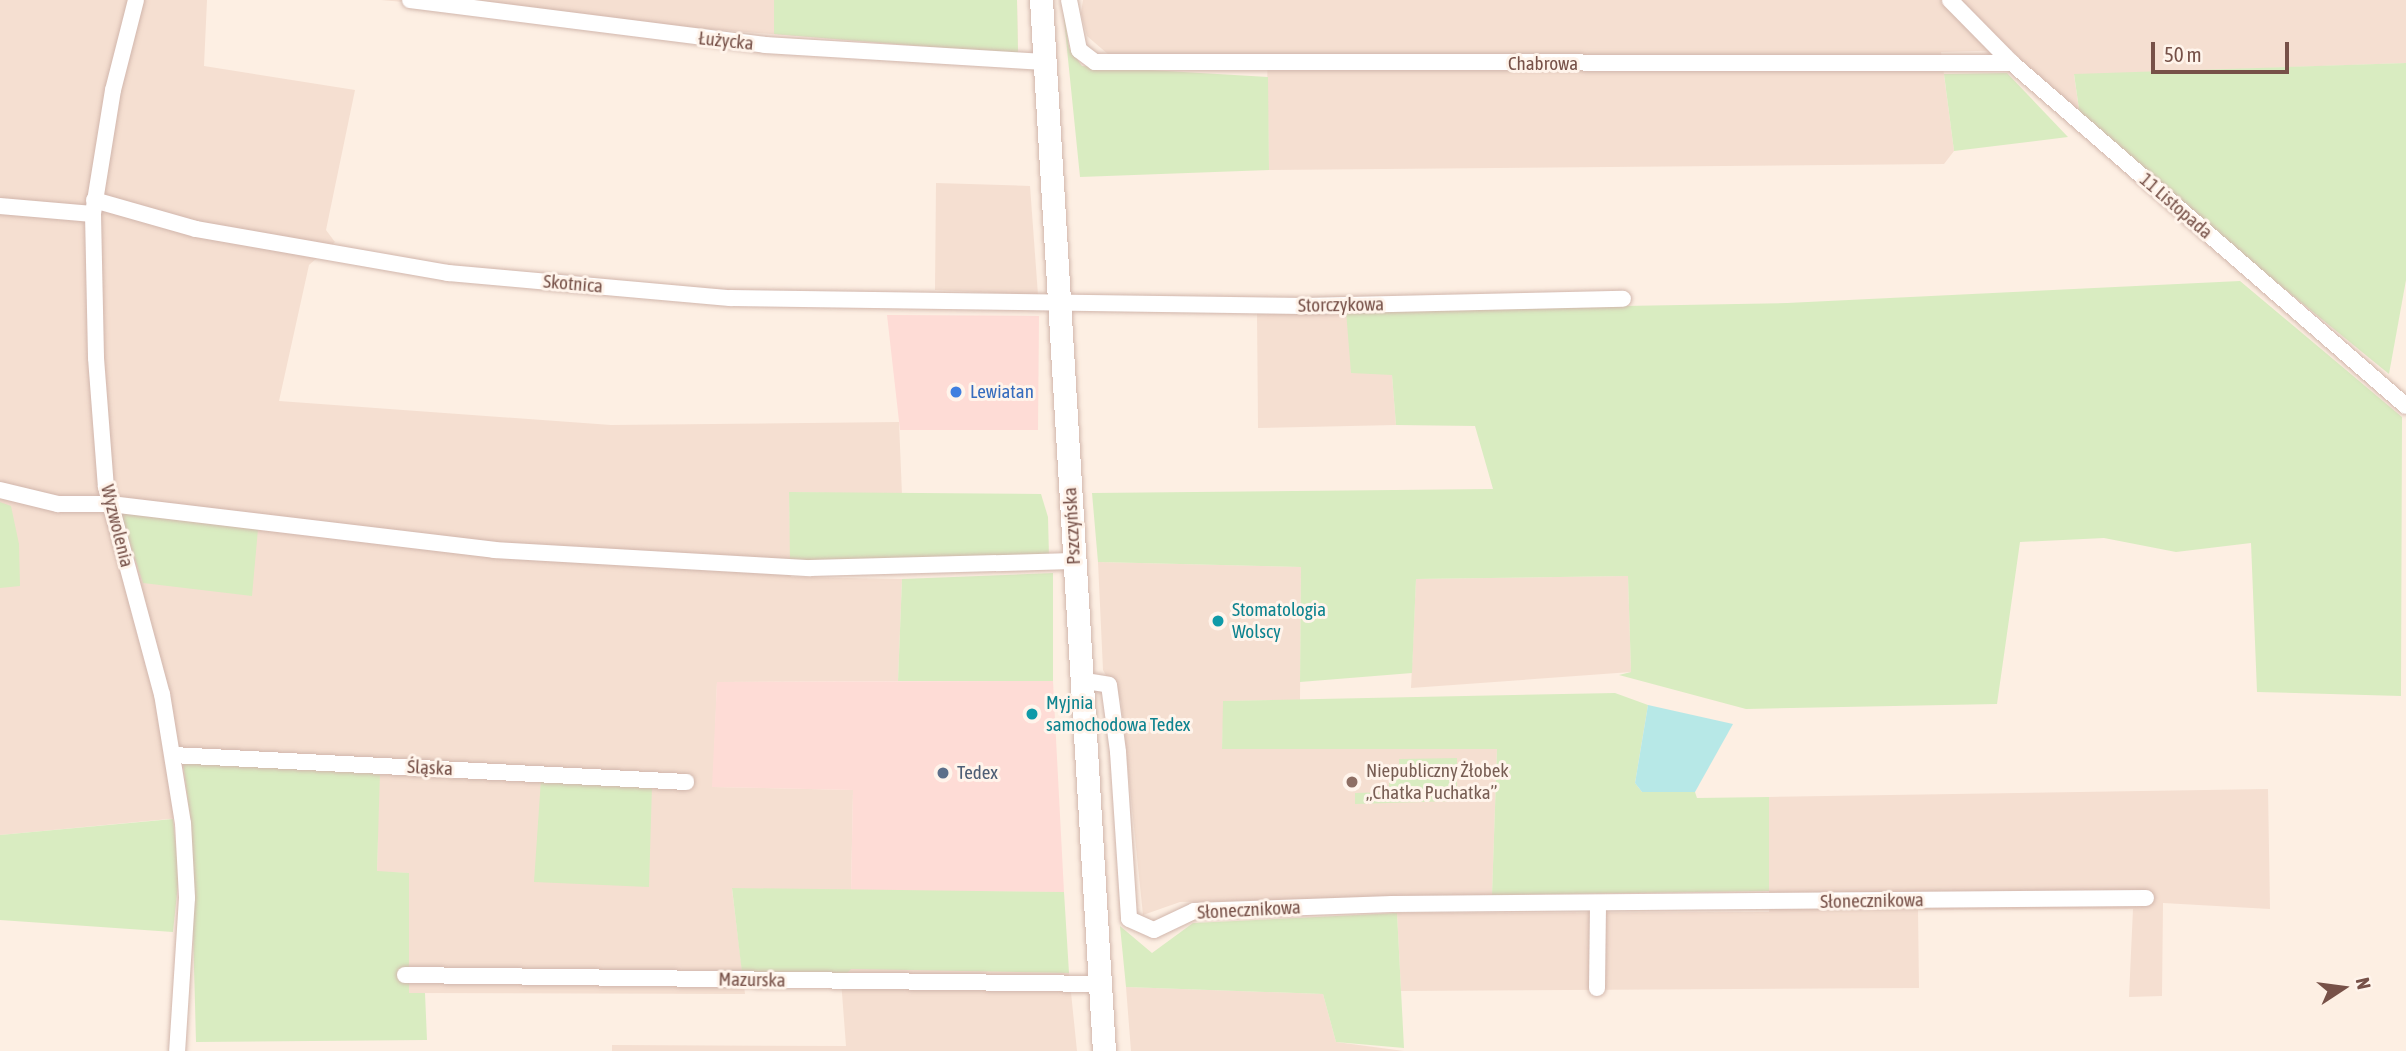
<!DOCTYPE html>
<html>
<head>
<meta charset="utf-8">
<style>
  body { margin:0 }
  #map { position:relative; width:2406px; height:1051px; overflow:hidden; background:#fdefe3; font-family:"Asap Condensed",sans-serif }
  div>[style] { position:absolute }
  .residential>* { inset:0; background:#f5dfd1 }
  .commercial>* { inset:0; background:#fedcd6 }
  .green>* { inset:0; background:#d9ecc1 }
  .water>* { inset:0; background:#b7e8e7 }
  .roads { filter:drop-shadow(0 0 2px #d1b6ac) drop-shadow(0 0 2px #d1b6ac) }
  .minor>* { height:16px; margin:-8px; padding:0 8px; transform-origin:8px; border-radius:8px; background:#fff }
  .secondary>* { height:23px; margin:-11.5px; padding:0 11.5px; transform-origin:11.5px; border-radius:11.5px; background:#fff }
  .dots>* { width:19px; height:19px; translate:-50% -50%; box-sizing:border-box; border:4px solid #fff4eb; border-radius:50% }
  span { translate:-50% -50%; white-space:nowrap; text-align:center; line-height:1.15; -webkit-text-stroke:6px #fff4eb; paint-order:stroke }
  .street-label { font-size:19px; color:#775148 }
  .shop-label { font-size:19px; color:#366cbe }
  .left { translate:0 -50%; text-align:left }
  .culture-label { font-size:19px; color:#0d838f }
  .education-label { font-size:19px; color:#785e54 }
  .service-label { font-size:19px; color:#4e5e75 }
  .north { position:absolute; left:2308px; top:953px; width:70px; height:70px; -webkit-text-stroke:5px #fff4eb; paint-order:stroke; rotate:77deg; font-size:19px; font-weight:700; line-height:28px; text-align:center; color:#775148 }
  .north::after { content:''; display:block; margin:auto; width:24px; height:32px; background:#775148; clip-path:polygon(50% 0,100% 100%,50% 72%,0 100%) }
  .scale { position:absolute; left:2151px; top:42px; width:138px; height:32px; box-sizing:border-box; border:4px solid #775148; border-top:0; padding-left:9px; font-size:21px; line-height:24px; white-space:nowrap; color:#775148; -webkit-text-stroke:5px #fff4eb; paint-order:stroke }
</style>
</head>
<body>
<div id="map">
  <div class="residential">
    <div style="clip-path:polygon(0 0,207px 0,204px 66px,355px 90px,326px 230px,335px 242px,309px 265px,279px 401px,611px 425px,899px 422px,902px 495px,789px 492px,791px 577px,902px 579px,898px 681px,717px 682px,713px 787px,853px 790px,851px 891px,732px 889px,745px 994px,409px 993px,409px 873px,377px 872px,379px 773px,183px 764px,190px 817px,0 835px)"></div>
    <div style="clip-path:polygon(381px 0,1017px 0,1018px 54px,673px 26px)"></div>
    <div style="clip-path:polygon(1083px 0,2406px 0,2406px 63px,2074px 75px,2081px 123px,2012px 50px,1941px 52px,1954px 151px,1944px 164px,1269px 170px,1267px 55px,1116px 61px,1087px 36px,1081px 13px)"></div>
    <div style="clip-path:polygon(936px 183px,1030px 186px,1038px 295px,935px 290px)"></div>
    <div style="clip-path:polygon(1346px 311px,1392px 375px,1396px 425px,1258px 428px,1257px 313px)"></div>
    <div style="clip-path:polygon(1098px 562px,1301px 567px,1300px 700px,1224px 701px,1222px 749px,1497px 749px,1492px 895px,1180px 902px,1143px 915px,1121px 701px,1103px 670px)"></div>
    <div style="clip-path:polygon(1628px 576px,1631px 672px,1411px 688px,1416px 579px)"></div>
    <div style="clip-path:polygon(2268px 789px,2270px 909px,2163px 903px,2162px 996px,2129px 997px,2133px 909px,1918px 910px,1919px 988px,1401px 991px,1397px 913px,1769px 912px,1769px 797px)"></div>
    <div style="clip-path:polygon(851px 968px,1069px 973px,1077px 1051px,612px 1051px,612px 1045px,846px 1046px,841px 980px)"></div>
    <div style="clip-path:polygon(1126px 987px,1323px 994px,1336px 1042px,1404px 1051px,1131px 1051px)"></div>
  </div>
  <div class="commercial">
    <div style="clip-path:polygon(887px 315px,1039px 316px,1038px 430px,900px 430px)"></div>
    <div style="clip-path:polygon(1053px 681px,1064px 892px,851px 891px,853px 790px,712px 787px,717px 682px)"></div>
  </div>
  <div class="green">
    <div style="clip-path:polygon(774px 0,1017px 0,1018px 54px,774px 34px)"></div>
    <div style="clip-path:polygon(1062px 0,1069px 48px,1082px 66px,1268px 77px,1269px 170px,1080px 177px)"></div>
    <div style="clip-path:polygon(2406px 63px,2406px 280px,2389px 374px,2081px 123px,2074px 74px)"></div>
    <div style="clip-path:polygon(2007px 73px,2068px 137px,1954px 151px,1944px 74px)"></div>
    <div style="clip-path:polygon(2240px 281px,2402px 417px,2401px 696px,2257px 692px,2251px 543px,2176px 552px,2104px 538px,2020px 542px,1997px 704px,1746px 709px,1619px 675px,1631px 672px,1628px 576px,1416px 579px,1412px 673px,1300px 682px,1301px 567px,1098px 562px,1092px 493px,1493px 489px,1475px 426px,1396px 425px,1392px 375px,1351px 373px,1346px 311px,1787px 303px)"></div>
    <div style="clip-path:polygon(789px 492px,1041px 494px,1048px 517px,1049px 557px,790px 562px)"></div>
    <div style="clip-path:polygon(0 502px,11px 506px,19px 544px,20px 586px,0 588px)"></div>
    <div style="clip-path:polygon(120px 513px,258px 529px,252px 596px,143px 583px)"></div>
    <div style="clip-path:polygon(1053px 573px,1053px 681px,898px 681px,902px 579px)"></div>
    <div style="clip-path:polygon(1615px 693px,1648px 705px,1635px 783px,1642px 792px,1695px 792px,1697px 798px,1769px 797px,1769px 891px,1492px 895px,1497px 749px,1222px 749px,1223px 701px)"></div>
    <div style="clip-path:polygon(1457px 758px,1457px 801px,1355px 804px,1355px 793px,1389px 792px,1389px 770px,1399px 770px,1399px 759px)"></div>
    <div style="clip-path:polygon(183px 763px,380px 773px,377px 871px,409px 873px,409px 993px,425px 993px,427px 1040px,196px 1042px,190px 817px)"></div>
    <div style="clip-path:polygon(541px 779px,652px 785px,649px 887px,534px 882px)"></div>
    <div style="clip-path:polygon(173px 819px,179px 875px,173px 932px,0 920px,0 835px)"></div>
    <div style="clip-path:polygon(732px 888px,1064px 892px,1069px 973px,851px 969px,841px 980px,742px 973px)"></div>
    <div style="clip-path:polygon(1397px 913px,1404px 1048px,1336px 1042px,1323px 994px,1126px 987px,1120px 926px,1152px 953px,1193px 923px)"></div>
  </div>
  <div class="water">
    <div style="clip-path:polygon(1648px 705px,1733px 724px,1695px 792px,1642px 792px,1635px 783px)"></div>
  </div>
  <div class="roads">
    <div class="minor">
      <div style="left:136px;top:0;width:93px;rotate:104.3deg"></div>
      <div style="left:113px;top:90px;width:126px;rotate:99.2deg"></div>
      <div style="left:93px;top:214px;width:144px;rotate:88.8deg"></div>
      <div style="left:96px;top:358px;width:129px;rotate:85.6deg"></div>
      <div style="left:106px;top:487px;width:214px;rotate:74.9deg"></div>
      <div style="left:162px;top:694px;width:131px;rotate:80.8deg"></div>
      <div style="left:183px;top:823px;width:75px;rotate:86.9deg"></div>
      <div style="left:187px;top:898px;width:153px;rotate:93.7deg"></div>
      <div style="left:410px;top:0;width:358px;rotate:7.2deg"></div>
      <div style="left:765px;top:45px;width:280px;rotate:3.5deg"></div>
      <div style="left:1069px;top:0;width:51px;rotate:78.7deg"></div>
      <div style="left:1079px;top:50px;width:20px;rotate:37deg"></div>
      <div style="left:1095px;top:62px;width:917px;rotate:0.06deg"></div>
      <div style="left:1950px;top:0;width:88px;rotate:45.5deg"></div>
      <div style="left:2012px;top:63px;width:522px;rotate:41.04deg"></div>
      <div style="left:94px;top:200px;width:106px;rotate:15.9deg"></div>
      <div style="left:196px;top:229px;width:256px;rotate:9.9deg"></div>
      <div style="left:448px;top:273px;width:283px;rotate:5.1deg"></div>
      <div style="left:730px;top:298px;width:574px;rotate:0.8deg"></div>
      <div style="left:1304px;top:306px;width:319px;rotate:-1.3deg"></div>
      <div style="left:0;top:206px;width:93px;rotate:4.9deg"></div>
      <div style="left:0;top:490px;width:60px;rotate:13.6deg"></div>
      <div style="left:58px;top:504px;width:52px"></div>
      <div style="left:110px;top:504px;width:387px;rotate:6.8deg"></div>
      <div style="left:494px;top:550px;width:317px;rotate:3.3deg"></div>
      <div style="left:810px;top:568px;width:263px;rotate:-1.5deg"></div>
      <div style="left:1079px;top:680px;width:30px;rotate:9deg"></div>
      <div style="left:1109px;top:685px;width:68px;rotate:82.3deg"></div>
      <div style="left:1118px;top:752px;width:167px;rotate:86.2deg"></div>
      <div style="left:1129px;top:919px;width:27px;rotate:24deg"></div>
      <div style="left:1154px;top:930px;width:44px;rotate:-25.4deg"></div>
      <div style="left:1194px;top:911px;width:198px;rotate:-2deg"></div>
      <div style="left:1392px;top:904px;width:754px;rotate:-0.46deg"></div>
      <div style="left:173px;top:755px;width:514px;rotate:3.01deg"></div>
      <div style="left:405px;top:975px;width:694px;rotate:0.74deg"></div>
      <div style="left:1597px;top:988px;width:84px;rotate:-89.3deg"></div>
    </div>
    <div class="secondary">
      <div style="left:1041px;top:0;width:1053px;rotate:86.57deg"></div>
    </div>
  </div>
  <div class="dots">
    <div style="left:956px;top:392px;background:#3f7fe0"></div>
    <div style="left:1218px;top:621px;background:#0f9aa8"></div>
    <div style="left:1032px;top:714px;background:#0f9aa8"></div>
    <div style="left:943px;top:773px;background:#5c6f8a"></div>
    <div style="left:1352px;top:782px;background:#8d6e63"></div>
  </div>
  <div class="street-label">
    <span style="left:726px;top:41px;rotate:6deg">Łużycka</span>
    <span style="left:1543px;top:64px">Chabrowa</span>
    <span style="left:2176px;top:206px;rotate:41deg">11 Listopada</span>
    <span style="left:573px;top:284px;rotate:5deg">Skotnica</span>
    <span style="left:1341px;top:305px;rotate:-1deg">Storczykowa</span>
    <span style="left:117px;top:526px;rotate:76deg">Wyzwolenia</span>
    <span style="left:1072px;top:526px;rotate:-93deg">Pszczyńska</span>
    <span style="left:430px;top:768px;rotate:3deg">Śląska</span>
    <span style="left:1872px;top:901px;rotate:-1deg">Słonecznikowa</span>
    <span style="left:1249px;top:910px;rotate:-3deg">Słonecznikowa</span>
    <span style="left:752px;top:980px;rotate:1deg">Mazurska</span>
  </div>
  <div class="shop-label">
    <span class="left" style="left:970px;top:392px">Lewiatan</span>
  </div>
  <div class="culture-label">
    <span class="left" style="left:1232px;top:621px">Stomatologia<br>Wolscy</span>
    <span class="left" style="left:1046px;top:714px">Myjnia<br>samochodowa Tedex</span>
  </div>
  <div class="education-label">
    <span class="left" style="left:1366px;top:782px">Niepubliczny Żłobek<br>„Chatka Puchatka”</span>
  </div>
  <div class="service-label">
    <span class="left" style="left:957px;top:773px">Tedex</span>
  </div>
  <div class="north">N</div>
  <div class="scale">50 m</div>
</div>
</body>
</html>
